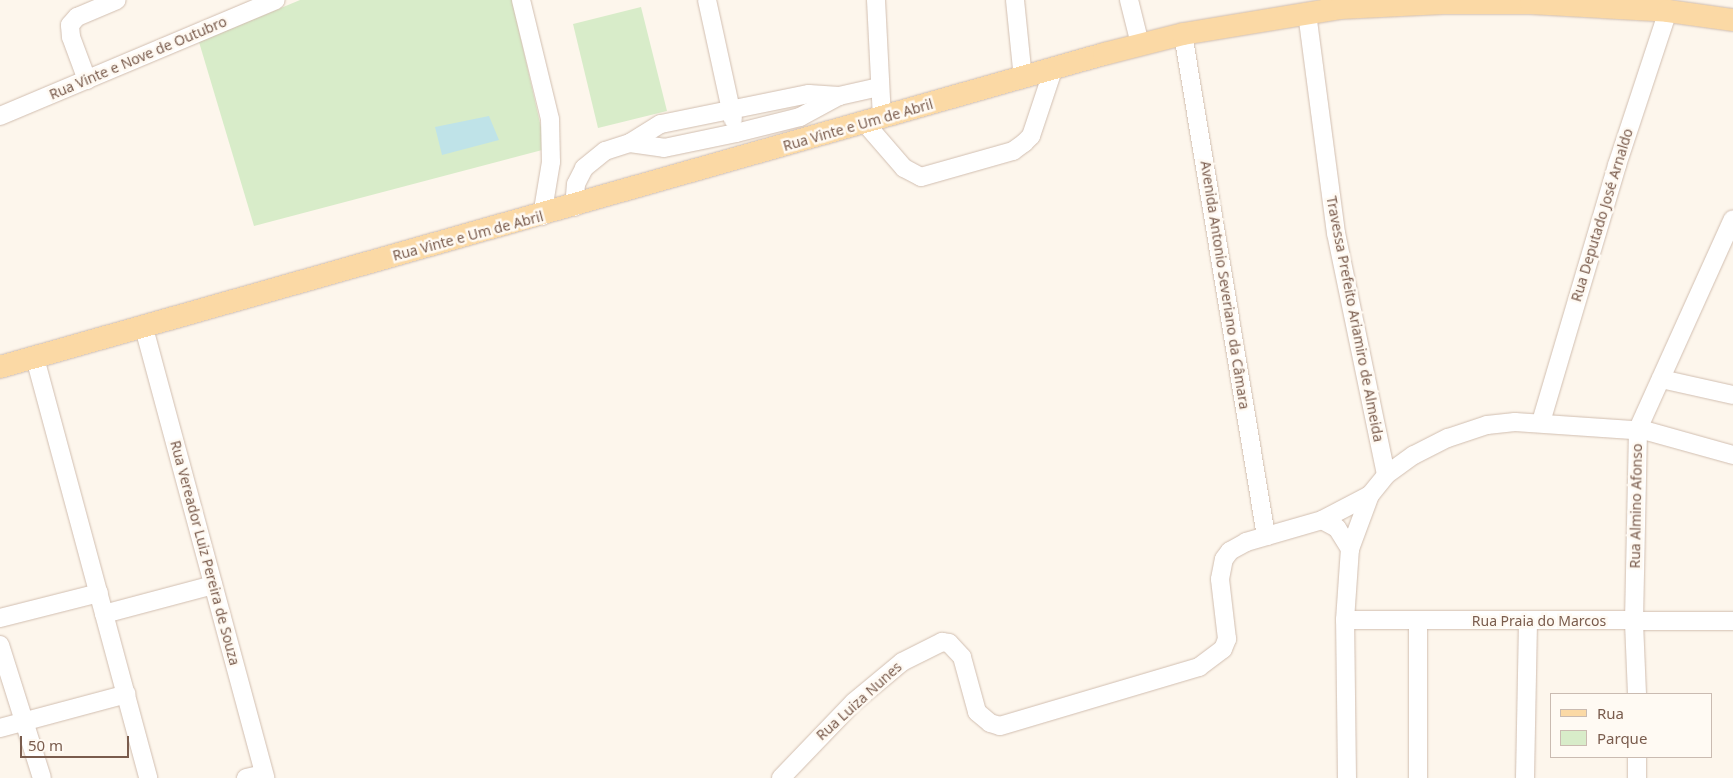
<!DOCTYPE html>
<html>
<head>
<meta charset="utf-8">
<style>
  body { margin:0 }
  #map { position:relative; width:1733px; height:778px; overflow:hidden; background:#fdf6ec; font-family:"Noto Sans",sans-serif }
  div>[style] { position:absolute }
  .green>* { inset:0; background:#d8ecc9 }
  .water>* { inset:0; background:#bfe3e8 }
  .roads { filter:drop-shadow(0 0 1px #d1beb0) drop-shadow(0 0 1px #d1beb0) }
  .minor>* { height:18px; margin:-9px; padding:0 9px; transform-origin:9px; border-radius:9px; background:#fff }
  .major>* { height:22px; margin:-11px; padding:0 11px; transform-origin:11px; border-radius:11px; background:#fbd9a5 }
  span { translate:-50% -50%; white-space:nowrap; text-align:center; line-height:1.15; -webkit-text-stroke:5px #fffaf3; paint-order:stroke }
  .street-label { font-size:14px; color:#7a5c4d }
  .legend { position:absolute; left:1550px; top:693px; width:162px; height:65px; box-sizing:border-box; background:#fffaf3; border:1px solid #cabbb1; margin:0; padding:6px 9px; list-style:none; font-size:15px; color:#7a5c4d }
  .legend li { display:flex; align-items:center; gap:10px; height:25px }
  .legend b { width:25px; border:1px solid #cabbb1 }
  .scale { position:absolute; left:20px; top:736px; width:109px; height:22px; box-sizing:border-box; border:2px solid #7a5c4d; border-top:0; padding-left:6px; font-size:15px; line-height:18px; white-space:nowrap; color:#7a5c4d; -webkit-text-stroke:4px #fffaf3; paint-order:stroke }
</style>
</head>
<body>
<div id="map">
  <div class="green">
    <div style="clip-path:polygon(300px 0,512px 0,546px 149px,254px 226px,199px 42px)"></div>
    <div style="clip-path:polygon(641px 7px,667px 111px,598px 128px,573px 24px)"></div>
  </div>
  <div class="water">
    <div style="clip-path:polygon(489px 116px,499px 140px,442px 155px,435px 127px)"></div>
  </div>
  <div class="roads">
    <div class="minor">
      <div style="left:521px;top:0;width:122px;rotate:76.3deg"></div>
      <div style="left:550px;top:119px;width:43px;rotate:88.7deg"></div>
      <div style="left:551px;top:162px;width:55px;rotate:99.5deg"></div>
      <div style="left:707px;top:0;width:122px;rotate:77.7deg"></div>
      <div style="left:876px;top:0;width:119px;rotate:87.1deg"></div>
      <div style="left:1015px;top:0;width:79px;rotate:84.2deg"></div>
      <div style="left:1129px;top:0;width:45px;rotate:76deg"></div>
      <div style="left:1307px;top:13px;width:222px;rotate:82.5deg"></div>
      <div style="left:1336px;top:233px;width:247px;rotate:78.3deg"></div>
      <div style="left:1183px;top:34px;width:509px;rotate:80.61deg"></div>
      <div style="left:87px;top:80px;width:46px;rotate:-110.4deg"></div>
      <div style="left:71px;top:37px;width:12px;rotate:-95deg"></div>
      <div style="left:70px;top:25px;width:11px;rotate:-49deg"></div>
      <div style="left:77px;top:17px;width:43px;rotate:-23deg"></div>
      <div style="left:0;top:116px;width:299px;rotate:-22.8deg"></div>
      <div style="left:865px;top:123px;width:60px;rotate:49.1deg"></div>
      <div style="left:904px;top:168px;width:19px;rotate:28deg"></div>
      <div style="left:921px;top:177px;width:96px;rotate:-15.8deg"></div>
      <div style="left:1013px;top:151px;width:14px;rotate:-36deg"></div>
      <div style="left:1024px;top:143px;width:10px;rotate:-45deg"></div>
      <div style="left:1031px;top:136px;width:70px;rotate:-71.6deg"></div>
      <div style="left:630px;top:143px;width:34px;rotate:8deg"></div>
      <div style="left:664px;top:148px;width:74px;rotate:-11.8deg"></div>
      <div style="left:736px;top:133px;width:66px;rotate:-14deg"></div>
      <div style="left:800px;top:117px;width:44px;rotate:-28.3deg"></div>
      <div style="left:839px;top:96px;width:41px;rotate:-12.7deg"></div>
      <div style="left:574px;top:207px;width:23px;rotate:-85deg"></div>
      <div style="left:576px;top:184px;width:18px;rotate:-63deg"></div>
      <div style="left:584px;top:168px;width:27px;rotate:-39deg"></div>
      <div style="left:605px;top:151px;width:26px;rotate:-18deg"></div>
      <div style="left:630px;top:143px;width:36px;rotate:-32deg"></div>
      <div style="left:661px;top:124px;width:151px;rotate:-11.5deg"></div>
      <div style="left:809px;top:94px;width:30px;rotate:4deg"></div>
      <div style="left:144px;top:328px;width:466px;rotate:74.9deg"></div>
      <div style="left:35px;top:358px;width:435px;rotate:74.9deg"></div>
      <div style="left:1661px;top:379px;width:74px;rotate:12.5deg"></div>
      <div style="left:1541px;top:422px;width:268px;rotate:-73.5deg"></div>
      <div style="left:1617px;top:165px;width:162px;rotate:-71.7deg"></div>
      <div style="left:1322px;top:520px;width:17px;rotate:28deg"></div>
      <div style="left:1337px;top:528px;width:25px;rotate:58deg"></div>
      <div style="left:104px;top:614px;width:113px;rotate:-14.9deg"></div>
      <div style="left:0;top:618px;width:102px;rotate:-14.2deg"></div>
      <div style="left:1345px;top:620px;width:388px;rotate:0.1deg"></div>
      <div style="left:0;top:645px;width:139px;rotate:72.5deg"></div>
      <div style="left:1637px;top:694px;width:73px;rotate:-92.4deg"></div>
      <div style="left:1634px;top:621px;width:192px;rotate:-88.8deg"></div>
      <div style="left:1638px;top:429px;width:230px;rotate:-65.7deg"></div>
      <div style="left:0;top:728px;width:131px;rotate:-15deg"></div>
      <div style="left:246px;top:778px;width:18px;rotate:-13deg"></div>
      <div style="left:781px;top:778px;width:105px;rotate:-46.2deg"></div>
      <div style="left:854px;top:702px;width:62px;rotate:-39.8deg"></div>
      <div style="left:902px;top:662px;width:45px;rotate:-26.6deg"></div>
      <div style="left:942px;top:642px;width:7px;rotate:8deg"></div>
      <div style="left:949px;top:643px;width:19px;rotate:47deg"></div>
      <div style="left:962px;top:657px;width:57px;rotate:74.7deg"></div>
      <div style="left:977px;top:712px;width:17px;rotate:40deg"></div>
      <div style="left:990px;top:723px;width:10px;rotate:17deg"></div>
      <div style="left:1000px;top:726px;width:208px;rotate:-16.5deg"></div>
      <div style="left:1199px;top:667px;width:30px;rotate:-37deg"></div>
      <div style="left:1223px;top:649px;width:11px;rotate:-68deg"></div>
      <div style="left:1227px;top:639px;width:60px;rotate:-96.7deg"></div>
      <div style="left:1220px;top:579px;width:20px;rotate:-79deg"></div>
      <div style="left:1224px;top:559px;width:10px;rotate:-53deg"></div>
      <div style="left:1230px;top:551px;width:18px;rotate:-29deg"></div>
      <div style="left:1246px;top:542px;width:79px;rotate:-16.1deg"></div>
      <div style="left:1322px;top:520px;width:54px;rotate:-27.5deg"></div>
      <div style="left:1347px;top:778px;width:158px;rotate:-90.7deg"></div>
      <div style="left:1345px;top:620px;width:71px;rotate:-86deg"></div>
      <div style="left:1350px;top:549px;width:58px;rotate:-69.7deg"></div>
      <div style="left:1370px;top:495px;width:26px;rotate:-51deg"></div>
      <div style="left:1386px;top:475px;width:34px;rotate:-36deg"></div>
      <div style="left:1414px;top:455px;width:38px;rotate:-27deg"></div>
      <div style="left:1448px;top:438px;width:41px;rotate:-18.4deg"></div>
      <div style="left:1487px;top:425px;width:28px;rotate:-6deg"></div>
      <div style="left:1515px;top:422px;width:132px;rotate:3.9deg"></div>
      <div style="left:1647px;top:431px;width:89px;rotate:15.6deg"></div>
      <div style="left:1418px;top:778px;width:157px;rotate:-90deg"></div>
      <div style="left:1525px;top:778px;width:157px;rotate:-88.9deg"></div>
      <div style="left:1637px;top:778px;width:21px;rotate:-90deg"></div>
    </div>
    <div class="major">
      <div style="left:0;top:367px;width:1148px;rotate:-15.83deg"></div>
      <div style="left:1104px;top:54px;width:81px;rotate:-14.2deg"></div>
      <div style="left:1183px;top:34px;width:159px;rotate:-9.4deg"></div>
      <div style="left:1340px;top:8px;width:103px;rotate:-2.8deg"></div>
      <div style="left:1443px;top:3px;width:88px"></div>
      <div style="left:1531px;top:3px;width:137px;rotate:3.3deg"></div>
      <div style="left:1668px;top:11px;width:66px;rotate:7.9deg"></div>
    </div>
  </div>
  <div class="street-label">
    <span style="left:138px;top:58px;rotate:-23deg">Rua Vinte e Nove de Outubro</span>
    <span style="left:858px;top:125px;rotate:-16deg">Rua Vinte e Um de Abril</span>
    <span style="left:1602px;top:215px;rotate:-73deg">Rua Deputado José Arnaldo</span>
    <span style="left:468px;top:236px;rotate:-15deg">Rua Vinte e Um de Abril</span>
    <span style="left:1225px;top:285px;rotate:81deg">Avenida Antonio Severiano da Câmara</span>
    <span style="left:1355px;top:319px;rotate:79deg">Travessa Prefeito Ariamiro de Almeida</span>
    <span style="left:1636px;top:506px;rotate:-89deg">Rua Almino Afonso</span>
    <span style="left:205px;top:553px;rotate:75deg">Rua Vereador Luiz Pereira de Souza</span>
    <span style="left:1539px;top:621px">Rua Praia do Marcos</span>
    <span style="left:859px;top:701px;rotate:-42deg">Rua Luiza Nunes</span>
  </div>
  <ul class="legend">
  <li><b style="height:6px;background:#fbd9a5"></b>Rua</li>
  <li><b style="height:14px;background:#d8ecc9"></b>Parque</li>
  </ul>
  <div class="scale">50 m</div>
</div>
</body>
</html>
